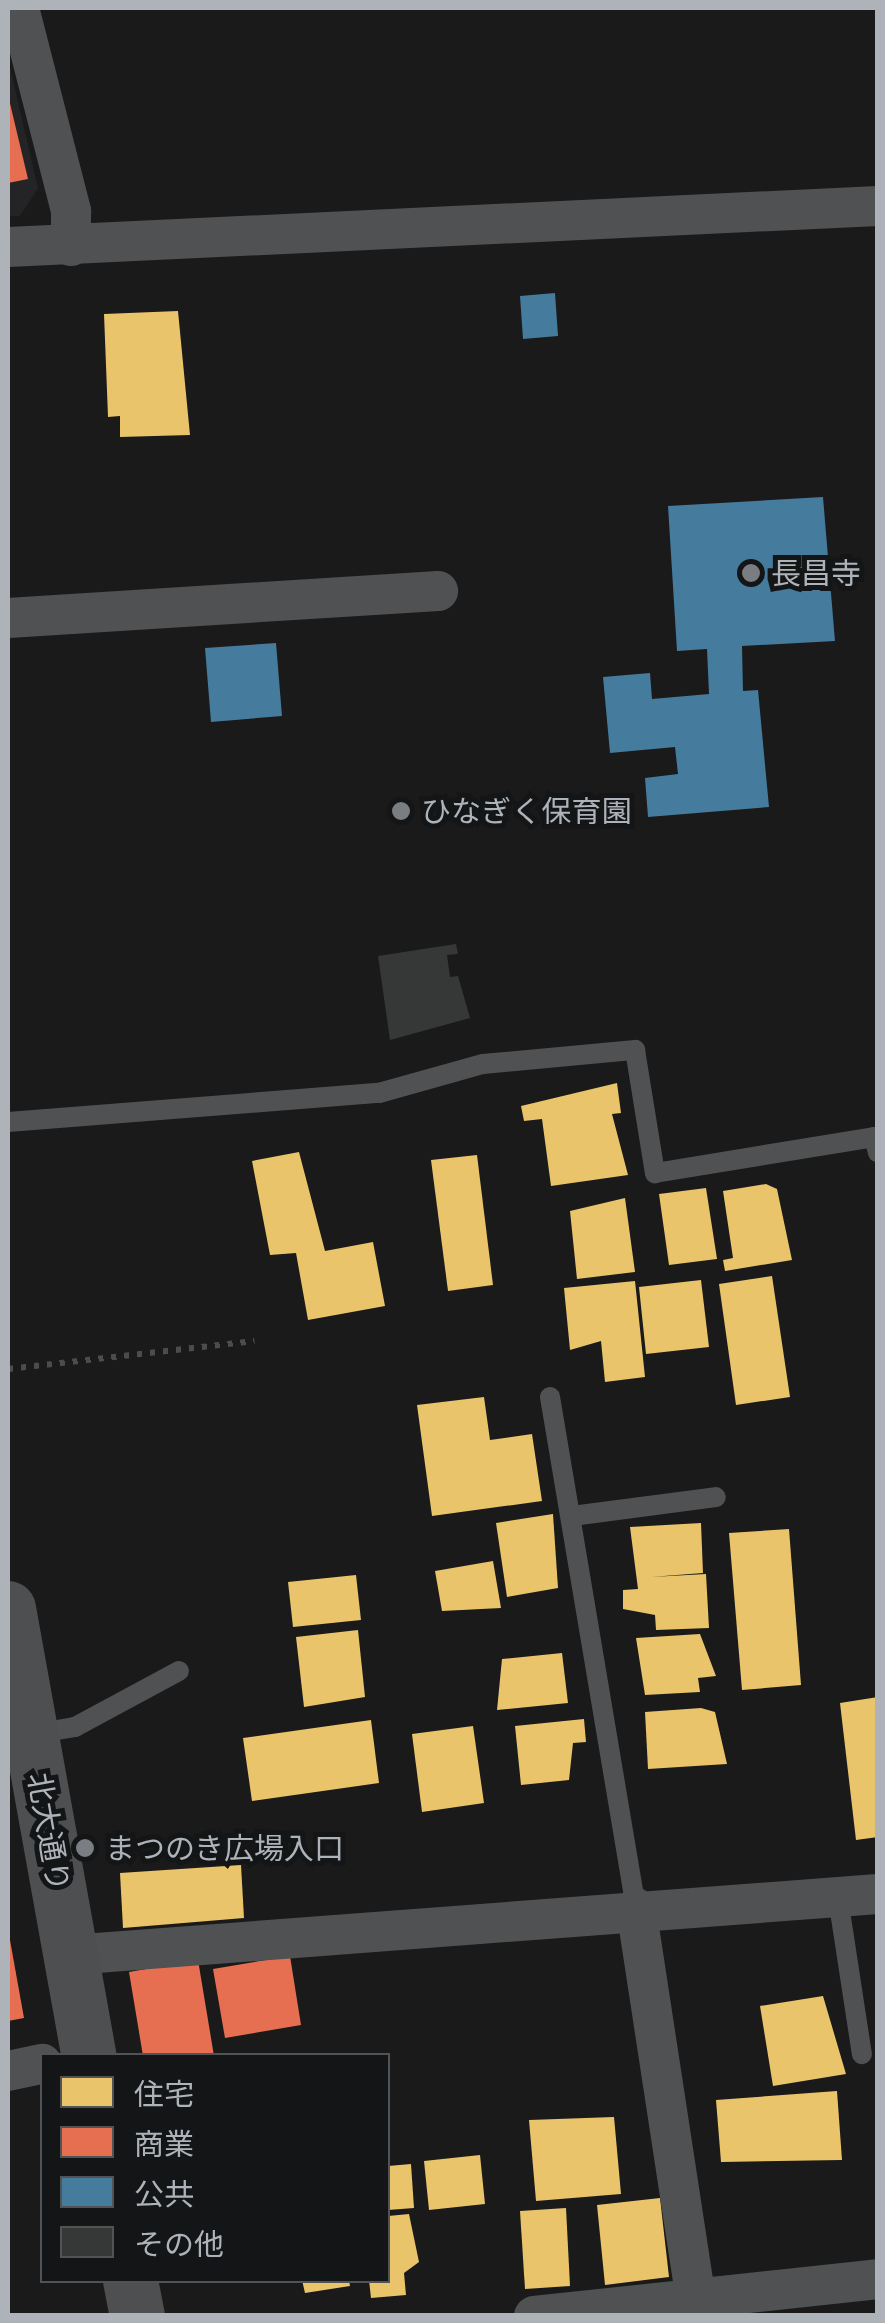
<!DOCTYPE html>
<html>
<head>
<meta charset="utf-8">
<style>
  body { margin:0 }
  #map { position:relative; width:885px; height:2323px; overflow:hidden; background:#1a1a1a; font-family:"Asap Condensed","Noto Sans JP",sans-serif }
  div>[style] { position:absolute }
  .built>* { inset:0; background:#242426 }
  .homes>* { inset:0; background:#e9c46a }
  .shops>* { inset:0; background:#e76f51 }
  .public>* { inset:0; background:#457b9d }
  .building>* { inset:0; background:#363737 }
  .path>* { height:6px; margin-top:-3px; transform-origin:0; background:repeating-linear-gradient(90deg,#4a4c4e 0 5px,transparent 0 13px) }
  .lane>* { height:20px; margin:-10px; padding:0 10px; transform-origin:10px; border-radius:10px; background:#4f5153 }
  .street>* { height:40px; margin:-20px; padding:0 20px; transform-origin:20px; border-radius:20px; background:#4f5153 }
  .secondary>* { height:55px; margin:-27.5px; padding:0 27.5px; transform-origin:27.5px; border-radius:27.5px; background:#4e4f50 }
  .dots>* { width:28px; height:28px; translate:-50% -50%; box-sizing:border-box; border:5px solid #141516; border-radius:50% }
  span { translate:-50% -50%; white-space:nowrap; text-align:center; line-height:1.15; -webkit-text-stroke:10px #141516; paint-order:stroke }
  .poi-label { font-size:30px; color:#adb3b9 }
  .left { translate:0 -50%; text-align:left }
  .street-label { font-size:30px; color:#adb3b9 }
  .frame { position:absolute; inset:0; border:10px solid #adb3b9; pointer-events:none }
  .legend { position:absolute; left:40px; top:2053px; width:350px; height:230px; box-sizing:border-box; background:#141516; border:2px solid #515457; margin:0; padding:12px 18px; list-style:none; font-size:30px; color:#adb3b9 }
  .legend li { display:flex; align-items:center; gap:20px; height:50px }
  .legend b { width:50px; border:2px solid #515457 }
</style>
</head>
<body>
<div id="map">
  <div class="built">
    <div style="clip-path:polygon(8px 59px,38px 188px,20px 216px,8px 216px)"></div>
  </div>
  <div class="homes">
    <div style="clip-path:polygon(178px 311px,190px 435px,120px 437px,120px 416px,108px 417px,104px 314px)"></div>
    <div style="clip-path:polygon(617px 1083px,621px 1113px,612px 1114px,628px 1175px,551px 1186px,542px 1119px,524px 1121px,521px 1106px)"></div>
    <div style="clip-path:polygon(299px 1152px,325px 1251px,373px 1242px,385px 1306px,308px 1320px,296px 1253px,270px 1255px,252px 1161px)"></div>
    <div style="clip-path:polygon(477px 1155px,493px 1285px,448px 1291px,431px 1160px)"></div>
    <div style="clip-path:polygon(766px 1184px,777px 1189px,792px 1260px,725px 1271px,723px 1260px,733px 1258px,723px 1191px)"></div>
    <div style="clip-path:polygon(706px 1188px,717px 1259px,669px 1265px,659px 1194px)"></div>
    <div style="clip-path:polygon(625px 1198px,635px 1272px,577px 1279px,570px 1211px)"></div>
    <div style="clip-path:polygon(772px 1276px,790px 1397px,736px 1405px,719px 1284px)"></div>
    <div style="clip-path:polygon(701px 1280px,709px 1347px,646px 1354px,639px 1287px)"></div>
    <div style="clip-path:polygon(635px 1281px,645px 1377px,605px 1382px,601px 1341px,570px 1350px,564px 1288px)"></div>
    <div style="clip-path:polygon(484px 1397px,490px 1440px,532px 1434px,542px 1501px,432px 1516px,417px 1405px)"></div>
    <div style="clip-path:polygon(553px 1514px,558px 1588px,507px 1597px,496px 1523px)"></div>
    <div style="clip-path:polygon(701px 1523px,703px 1573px,651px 1577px,706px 1574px,709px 1628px,656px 1630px,655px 1615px,623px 1609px,623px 1590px,638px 1589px,630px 1527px)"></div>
    <div style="clip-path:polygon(789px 1529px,801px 1685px,742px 1690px,729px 1533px)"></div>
    <div style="clip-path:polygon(493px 1561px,501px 1608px,442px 1611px,435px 1571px)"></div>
    <div style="clip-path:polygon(356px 1575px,361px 1620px,293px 1627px,288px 1582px)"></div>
    <div style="clip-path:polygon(358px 1630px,365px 1697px,304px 1707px,296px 1637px)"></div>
    <div style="clip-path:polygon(700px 1634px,716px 1676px,698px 1678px,700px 1692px,645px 1695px,636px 1638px)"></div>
    <div style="clip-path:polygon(562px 1653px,568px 1703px,497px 1710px,502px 1659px)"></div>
    <div style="clip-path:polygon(878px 1697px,878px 1837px,856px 1840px,840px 1703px)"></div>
    <div style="clip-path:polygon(701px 1708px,715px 1712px,727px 1764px,648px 1769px,645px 1712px)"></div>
    <div style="clip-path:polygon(584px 1719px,586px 1742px,573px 1743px,569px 1780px,521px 1785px,515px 1726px)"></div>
    <div style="clip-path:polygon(371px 1720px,379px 1783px,252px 1801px,243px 1738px)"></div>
    <div style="clip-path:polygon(473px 1726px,484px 1803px,422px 1812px,412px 1734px)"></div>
    <div style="clip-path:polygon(241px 1865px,244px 1918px,123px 1928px,120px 1873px)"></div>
    <div style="clip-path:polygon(823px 1996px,846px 2074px,773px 2086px,760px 2006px)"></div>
    <div style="clip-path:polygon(837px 2091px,842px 2160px,721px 2162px,716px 2100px)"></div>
    <div style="clip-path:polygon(614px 2117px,621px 2194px,536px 2201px,529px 2120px)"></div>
    <div style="clip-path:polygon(480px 2155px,485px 2204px,429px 2210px,424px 2161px)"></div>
    <div style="clip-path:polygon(411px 2164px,414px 2208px,388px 2210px,388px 2166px)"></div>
    <div style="clip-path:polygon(660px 2198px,669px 2277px,605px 2285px,597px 2205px)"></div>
    <div style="clip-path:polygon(566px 2208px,570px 2286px,525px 2289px,520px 2211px)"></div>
    <div style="clip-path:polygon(409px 2214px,419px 2262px,404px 2273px,406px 2295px,371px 2298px,369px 2280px,388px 2280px,388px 2216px)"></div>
    <div style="clip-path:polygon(302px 2280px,349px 2280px,350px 2286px,305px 2293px)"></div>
  </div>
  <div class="shops">
    <div style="clip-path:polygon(8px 95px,28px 179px,8px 183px)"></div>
    <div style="clip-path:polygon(8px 1929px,24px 2018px,8px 2021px)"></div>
    <div style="clip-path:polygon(290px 1956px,301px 2025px,225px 2038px,213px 1969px)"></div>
    <div style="clip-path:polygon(198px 1960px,214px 2056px,143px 2056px,129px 1972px)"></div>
  </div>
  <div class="public">
    <div style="clip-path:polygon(555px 293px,558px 336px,523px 339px,520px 296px)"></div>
    <div style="clip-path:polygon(823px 497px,835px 641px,742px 646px,743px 691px,758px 690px,769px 807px,648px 817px,645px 778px,678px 774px,675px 747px,610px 753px,603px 677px,650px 673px,652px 699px,709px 694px,707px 649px,677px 651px,668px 506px)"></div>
    <div style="clip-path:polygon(276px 643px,282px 716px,211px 722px,205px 648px)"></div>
  </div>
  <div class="building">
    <div style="clip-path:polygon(456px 944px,458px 954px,447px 955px,450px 977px,458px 976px,470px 1018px,390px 1040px,378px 956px)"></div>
  </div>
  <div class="path">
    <div style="left:8px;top:1369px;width:248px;rotate:-6.5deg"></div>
  </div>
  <div class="lane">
    <div style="left:8px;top:1122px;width:372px;rotate:-4.5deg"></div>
    <div style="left:379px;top:1093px;width:108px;rotate:-15.6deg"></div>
    <div style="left:483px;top:1064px;width:153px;rotate:-5.3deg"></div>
    <div style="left:635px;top:1050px;width:125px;rotate:80.8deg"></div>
    <div style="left:655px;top:1173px;width:222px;rotate:-9.3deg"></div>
    <div style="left:874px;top:1137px;width:16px;rotate:76deg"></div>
    <div style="left:550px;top:1397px;width:518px;rotate:80.45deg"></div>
    <div style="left:572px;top:1516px;width:145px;rotate:-7.5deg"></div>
    <div style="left:34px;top:1734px;width:42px;rotate:-9.7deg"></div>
    <div style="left:75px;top:1727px;width:118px;rotate:-28.3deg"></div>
    <div style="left:838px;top:1898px;width:158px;rotate:81.3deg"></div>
  </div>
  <div class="street">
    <div style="left:19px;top:8px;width:210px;rotate:75.6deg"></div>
    <div style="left:71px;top:211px;width:35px;rotate:90deg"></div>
    <div style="left:8px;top:247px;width:871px;rotate:-2.7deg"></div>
    <div style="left:8px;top:618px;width:431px;rotate:-3.6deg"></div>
    <div style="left:636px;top:1908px;width:395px;rotate:81.3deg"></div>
    <div style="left:70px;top:1955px;width:810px;rotate:-4.32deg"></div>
    <div style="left:8px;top:2071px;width:35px;rotate:-12deg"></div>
    <div style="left:534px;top:2316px;width:346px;rotate:-6.1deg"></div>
  </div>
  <div class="secondary">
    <div style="left:8px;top:1608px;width:455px;rotate:79.8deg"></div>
    <div style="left:130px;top:2280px;width:37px;rotate:79deg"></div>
  </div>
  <div class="dots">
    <div style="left:751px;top:573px;background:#7a7d81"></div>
    <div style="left:401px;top:811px;background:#7a7d81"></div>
    <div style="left:85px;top:1848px;background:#7a7d81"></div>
  </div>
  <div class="poi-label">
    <span class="left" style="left:771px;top:573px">長昌寺</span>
    <span class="left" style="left:421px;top:811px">ひなぎく保育園</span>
    <span class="left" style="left:105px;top:1848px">まつのき広場入口</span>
  </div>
  <div class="street-label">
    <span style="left:49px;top:1832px;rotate:80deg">北大通り</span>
  </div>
  <div class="frame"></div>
  <ul class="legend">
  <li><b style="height:28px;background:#e9c46a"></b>住宅</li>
  <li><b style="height:28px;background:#e76f51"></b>商業</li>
  <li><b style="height:28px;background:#457b9d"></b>公共</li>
  <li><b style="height:28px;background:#363737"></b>その他</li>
  </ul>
</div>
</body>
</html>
